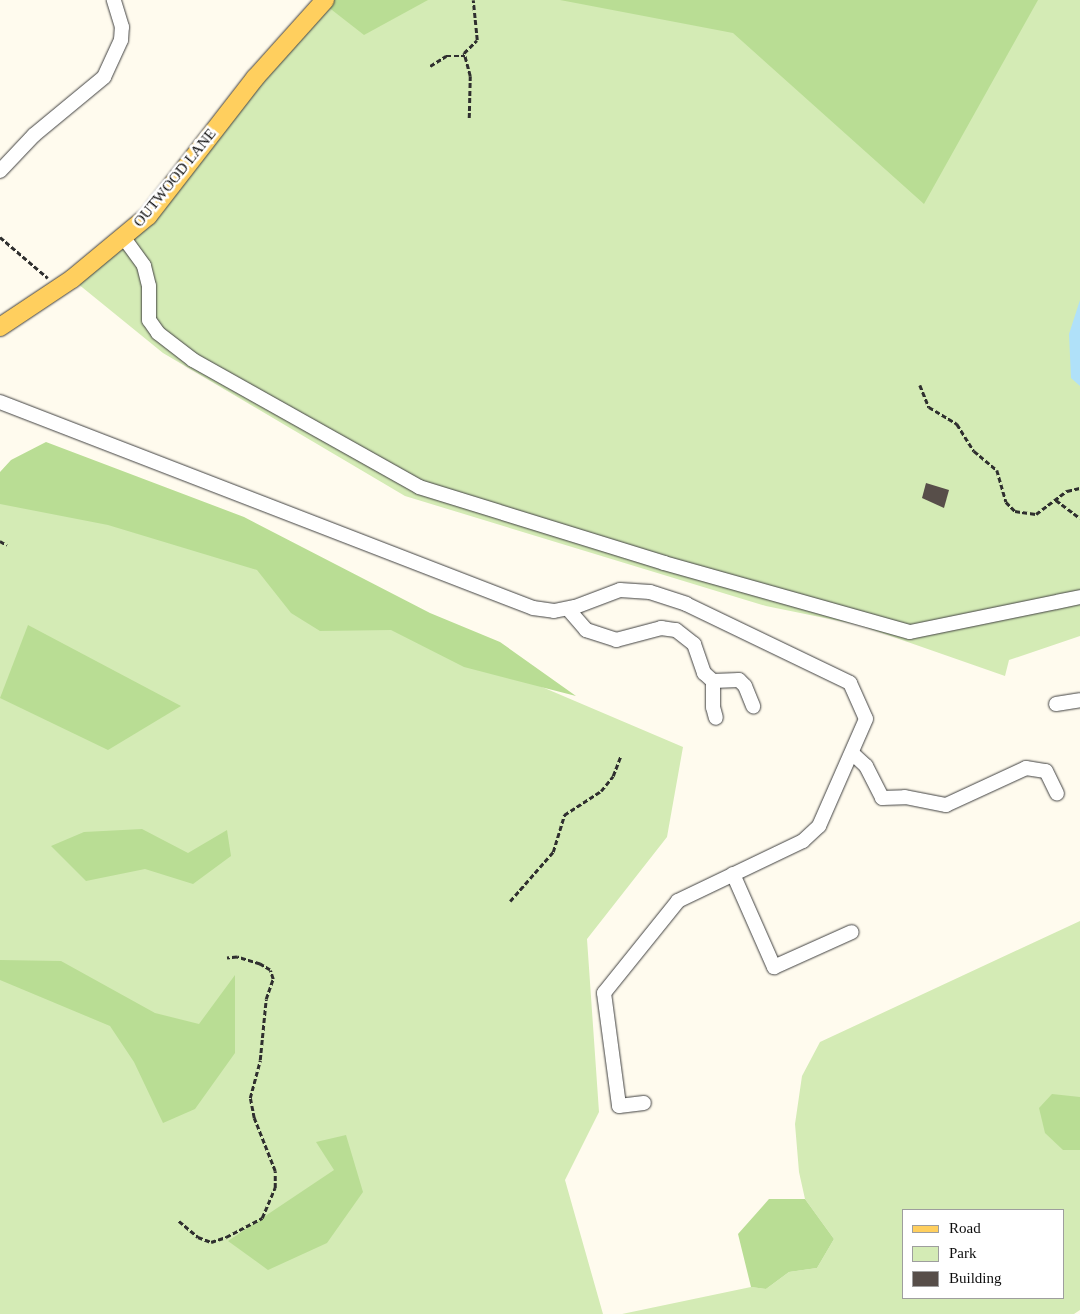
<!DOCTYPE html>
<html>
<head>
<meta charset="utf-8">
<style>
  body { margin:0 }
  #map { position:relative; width:1080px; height:1314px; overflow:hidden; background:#fffbee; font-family:"Times New Roman",serif }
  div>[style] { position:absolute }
  .green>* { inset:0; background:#d4ebb5 }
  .forest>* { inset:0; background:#b9dd94 }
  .water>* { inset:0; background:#b0e1f9 }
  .building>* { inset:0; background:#574e49 }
  .path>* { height:2.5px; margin-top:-1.25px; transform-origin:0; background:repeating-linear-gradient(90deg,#2f2f2f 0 5px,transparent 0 7.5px) }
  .roads { filter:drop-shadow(0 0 1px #404040) drop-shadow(0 0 1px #404040) }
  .minor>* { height:14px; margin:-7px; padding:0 7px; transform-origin:7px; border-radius:7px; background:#fff }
  .major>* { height:18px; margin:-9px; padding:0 9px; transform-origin:9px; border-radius:9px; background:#ffcf5e }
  span { translate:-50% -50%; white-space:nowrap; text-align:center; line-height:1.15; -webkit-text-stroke:5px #fff; paint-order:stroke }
  .street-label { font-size:15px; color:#0d0d0d }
  .legend { position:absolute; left:902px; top:1209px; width:162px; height:90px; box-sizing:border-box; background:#fff; border:1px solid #9e9e9e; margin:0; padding:6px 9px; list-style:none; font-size:15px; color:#0d0d0d }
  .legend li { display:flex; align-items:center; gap:10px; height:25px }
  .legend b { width:25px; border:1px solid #9e9e9e }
</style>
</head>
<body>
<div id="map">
  <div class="green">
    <div style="clip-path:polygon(325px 0,1080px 0,1080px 636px,1009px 660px,1005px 676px,859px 625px,766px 606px,405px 496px,163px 353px,72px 279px,124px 238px)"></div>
    <div style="clip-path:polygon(0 481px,176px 531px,683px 747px,667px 837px,587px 939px,599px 1112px,565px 1180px,603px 1314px,0 1314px)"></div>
    <div style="clip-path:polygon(evenodd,1080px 921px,1080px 1310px,1074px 1314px,622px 1314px,751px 1287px,766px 1289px,789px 1272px,817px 1268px,834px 1239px,805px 1199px,799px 1172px,795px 1124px,802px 1076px,820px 1042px,1080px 921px,904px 1210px,1064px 1210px,1064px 1298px,904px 1298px,904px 1210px)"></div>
  </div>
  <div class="forest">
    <div style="clip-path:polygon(325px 0,428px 0,364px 35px,323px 3px)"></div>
    <div style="clip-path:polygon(560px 0,1038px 0,924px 204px,733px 33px)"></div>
    <div style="clip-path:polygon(46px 442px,244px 517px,430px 613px,500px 642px,576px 696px,464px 667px,391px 630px,320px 631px,291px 613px,257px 570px,108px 525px,0 504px,0 472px,11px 460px)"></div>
    <div style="clip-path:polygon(28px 625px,181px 706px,108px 750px,0 698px)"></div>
    <div style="clip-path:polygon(142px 829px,188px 853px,227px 830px,231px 856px,193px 884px,145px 869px,86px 881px,51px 846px,84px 832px)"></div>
    <div style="clip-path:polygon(0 960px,61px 961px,155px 1013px,199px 1024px,235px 975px,235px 1053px,195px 1109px,163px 1123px,134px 1062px,110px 1026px,0 980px)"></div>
    <div style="clip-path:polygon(1052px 1094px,1080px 1097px,1080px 1150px,1063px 1150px,1045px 1133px,1039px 1108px)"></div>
    <div style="clip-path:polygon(346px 1135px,363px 1192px,327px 1243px,268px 1270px,228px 1241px,334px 1170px,316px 1142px)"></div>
    <div style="clip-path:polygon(769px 1199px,805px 1199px,834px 1239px,817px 1268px,789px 1272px,766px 1289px,751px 1287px,738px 1234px)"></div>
  </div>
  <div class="water">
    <div style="clip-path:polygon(1080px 300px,1080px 386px,1071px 378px,1069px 334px)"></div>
  </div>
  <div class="building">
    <div style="clip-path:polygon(926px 483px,949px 490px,944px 508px,922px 498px)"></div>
  </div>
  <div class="path">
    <div style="left:430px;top:66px;width:19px;rotate:-32deg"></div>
    <div style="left:446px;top:56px;width:19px"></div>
    <div style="left:469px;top:118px;width:42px;rotate:-88.6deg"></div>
    <div style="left:470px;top:76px;width:24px;rotate:-105deg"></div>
    <div style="left:464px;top:53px;width:18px;rotate:-45deg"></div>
    <div style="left:477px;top:40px;width:40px;rotate:-95.7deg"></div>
    <div style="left:0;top:237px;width:63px;rotate:40.5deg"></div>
    <div style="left:920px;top:385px;width:24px;rotate:68deg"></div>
    <div style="left:929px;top:407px;width:33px;rotate:31deg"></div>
    <div style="left:957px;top:424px;width:32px;rotate:58deg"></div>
    <div style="left:974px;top:451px;width:30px;rotate:40deg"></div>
    <div style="left:997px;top:470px;width:33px;rotate:74deg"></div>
    <div style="left:1006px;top:502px;width:13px;rotate:45deg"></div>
    <div style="left:1015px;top:511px;width:21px;rotate:8deg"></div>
    <div style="left:1036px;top:514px;width:39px;rotate:-37deg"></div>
    <div style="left:1067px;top:491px;width:13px;rotate:-13deg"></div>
    <div style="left:1056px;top:500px;width:30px;rotate:37deg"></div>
    <div style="left:0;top:541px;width:8px;rotate:30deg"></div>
    <div style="left:510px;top:901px;width:65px;rotate:-48.7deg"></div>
    <div style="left:553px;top:852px;width:39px;rotate:-73deg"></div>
    <div style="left:564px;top:815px;width:44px;rotate:-33deg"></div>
    <div style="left:601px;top:791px;width:19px;rotate:-51deg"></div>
    <div style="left:613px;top:776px;width:22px;rotate:-69deg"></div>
    <div style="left:179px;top:1221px;width:25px;rotate:40deg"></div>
    <div style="left:198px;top:1237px;width:14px;rotate:21deg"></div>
    <div style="left:211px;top:1242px;width:16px;rotate:-18deg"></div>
    <div style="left:226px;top:1237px;width:41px;rotate:-27.8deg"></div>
    <div style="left:262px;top:1218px;width:33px;rotate:-67deg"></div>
    <div style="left:275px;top:1188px;width:17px;rotate:-90deg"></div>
    <div style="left:275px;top:1171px;width:57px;rotate:-111.6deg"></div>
    <div style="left:254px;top:1118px;width:20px;rotate:-101deg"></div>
    <div style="left:250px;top:1098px;width:39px;rotate:-75deg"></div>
    <div style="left:260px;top:1060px;width:61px;rotate:-84.4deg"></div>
    <div style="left:266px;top:999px;width:21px;rotate:-71deg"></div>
    <div style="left:273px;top:979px;width:9px;rotate:-108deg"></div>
    <div style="left:270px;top:970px;width:12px;rotate:-149deg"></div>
    <div style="left:260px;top:964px;width:24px;rotate:-163deg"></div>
    <div style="left:237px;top:957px;width:10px;rotate:174deg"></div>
  </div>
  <div class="roads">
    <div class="minor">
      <div style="left:0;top:171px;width:50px;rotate:-46.6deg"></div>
      <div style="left:34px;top:135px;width:91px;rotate:-39.6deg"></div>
      <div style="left:104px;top:77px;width:41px;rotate:-65.3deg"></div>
      <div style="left:121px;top:40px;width:13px;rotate:-86deg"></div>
      <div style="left:122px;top:27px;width:28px;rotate:-107deg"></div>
      <div style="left:124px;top:238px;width:34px;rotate:54deg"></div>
      <div style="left:144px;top:266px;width:21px;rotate:76deg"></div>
      <div style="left:149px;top:286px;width:34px;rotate:90deg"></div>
      <div style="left:149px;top:320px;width:16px;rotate:55deg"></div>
      <div style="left:158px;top:333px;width:44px;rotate:37.6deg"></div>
      <div style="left:193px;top:360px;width:259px;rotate:29.3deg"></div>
      <div style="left:419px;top:487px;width:257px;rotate:17.2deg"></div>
      <div style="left:664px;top:563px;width:255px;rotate:15.7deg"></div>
      <div style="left:910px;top:632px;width:174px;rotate:-11.6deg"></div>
      <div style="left:0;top:402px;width:571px;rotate:21.13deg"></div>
      <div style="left:533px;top:608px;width:21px;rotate:8deg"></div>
      <div style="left:554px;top:611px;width:21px;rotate:-11deg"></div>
      <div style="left:575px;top:607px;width:48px;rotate:-20.7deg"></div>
      <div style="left:620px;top:590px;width:30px;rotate:4deg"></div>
      <div style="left:650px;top:592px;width:38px;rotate:18deg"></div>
      <div style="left:686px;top:604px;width:182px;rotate:25.7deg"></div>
      <div style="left:850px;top:683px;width:39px;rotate:66deg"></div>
      <div style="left:866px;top:719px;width:117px;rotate:113.7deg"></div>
      <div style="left:819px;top:826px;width:22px;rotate:137deg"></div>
      <div style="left:803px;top:841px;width:139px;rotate:154.4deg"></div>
      <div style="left:678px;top:901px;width:118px;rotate:128.8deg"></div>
      <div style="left:604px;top:993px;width:114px;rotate:82.4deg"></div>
      <div style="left:619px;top:1106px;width:25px;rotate:-7deg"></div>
      <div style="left:568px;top:609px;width:28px;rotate:49deg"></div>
      <div style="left:586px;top:630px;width:32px;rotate:18deg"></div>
      <div style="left:616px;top:640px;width:47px;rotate:-14.9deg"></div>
      <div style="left:661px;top:628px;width:15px;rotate:8deg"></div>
      <div style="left:676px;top:630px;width:23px;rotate:38deg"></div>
      <div style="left:694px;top:644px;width:31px;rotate:71deg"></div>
      <div style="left:704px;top:673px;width:12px;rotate:42deg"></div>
      <div style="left:713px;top:681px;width:26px;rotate:-2deg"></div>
      <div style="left:739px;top:680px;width:8px;rotate:45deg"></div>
      <div style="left:745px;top:686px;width:22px;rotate:68deg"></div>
      <div style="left:713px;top:681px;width:26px;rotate:90deg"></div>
      <div style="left:713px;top:707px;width:11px;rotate:75deg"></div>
      <div style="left:1056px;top:704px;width:24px;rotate:-9deg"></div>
      <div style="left:852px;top:753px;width:19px;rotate:43deg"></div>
      <div style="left:866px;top:766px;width:36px;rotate:63deg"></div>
      <div style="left:882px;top:798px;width:23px;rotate:-2deg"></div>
      <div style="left:905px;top:797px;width:42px;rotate:11deg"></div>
      <div style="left:946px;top:805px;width:88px;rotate:-24.8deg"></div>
      <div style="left:1026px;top:768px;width:20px;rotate:9deg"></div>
      <div style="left:1046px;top:771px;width:25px;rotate:64deg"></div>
      <div style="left:733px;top:874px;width:102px;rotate:66.2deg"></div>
      <div style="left:774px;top:967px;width:85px;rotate:-24.2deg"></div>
    </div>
    <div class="major">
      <div style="left:0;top:327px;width:87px;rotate:-33.7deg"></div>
      <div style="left:72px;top:279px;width:99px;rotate:-39.7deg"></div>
      <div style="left:148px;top:216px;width:175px;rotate:-52.2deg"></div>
      <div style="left:255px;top:78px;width:105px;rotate:-48.1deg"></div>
    </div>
  </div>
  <div class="street-label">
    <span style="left:175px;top:178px;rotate:-51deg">OUTWOOD LANE</span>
  </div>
  <ul class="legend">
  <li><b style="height:6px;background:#ffcf5e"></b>Road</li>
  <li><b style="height:14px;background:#d4ebb5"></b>Park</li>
  <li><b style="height:14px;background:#574e49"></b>Building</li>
  </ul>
</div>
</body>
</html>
